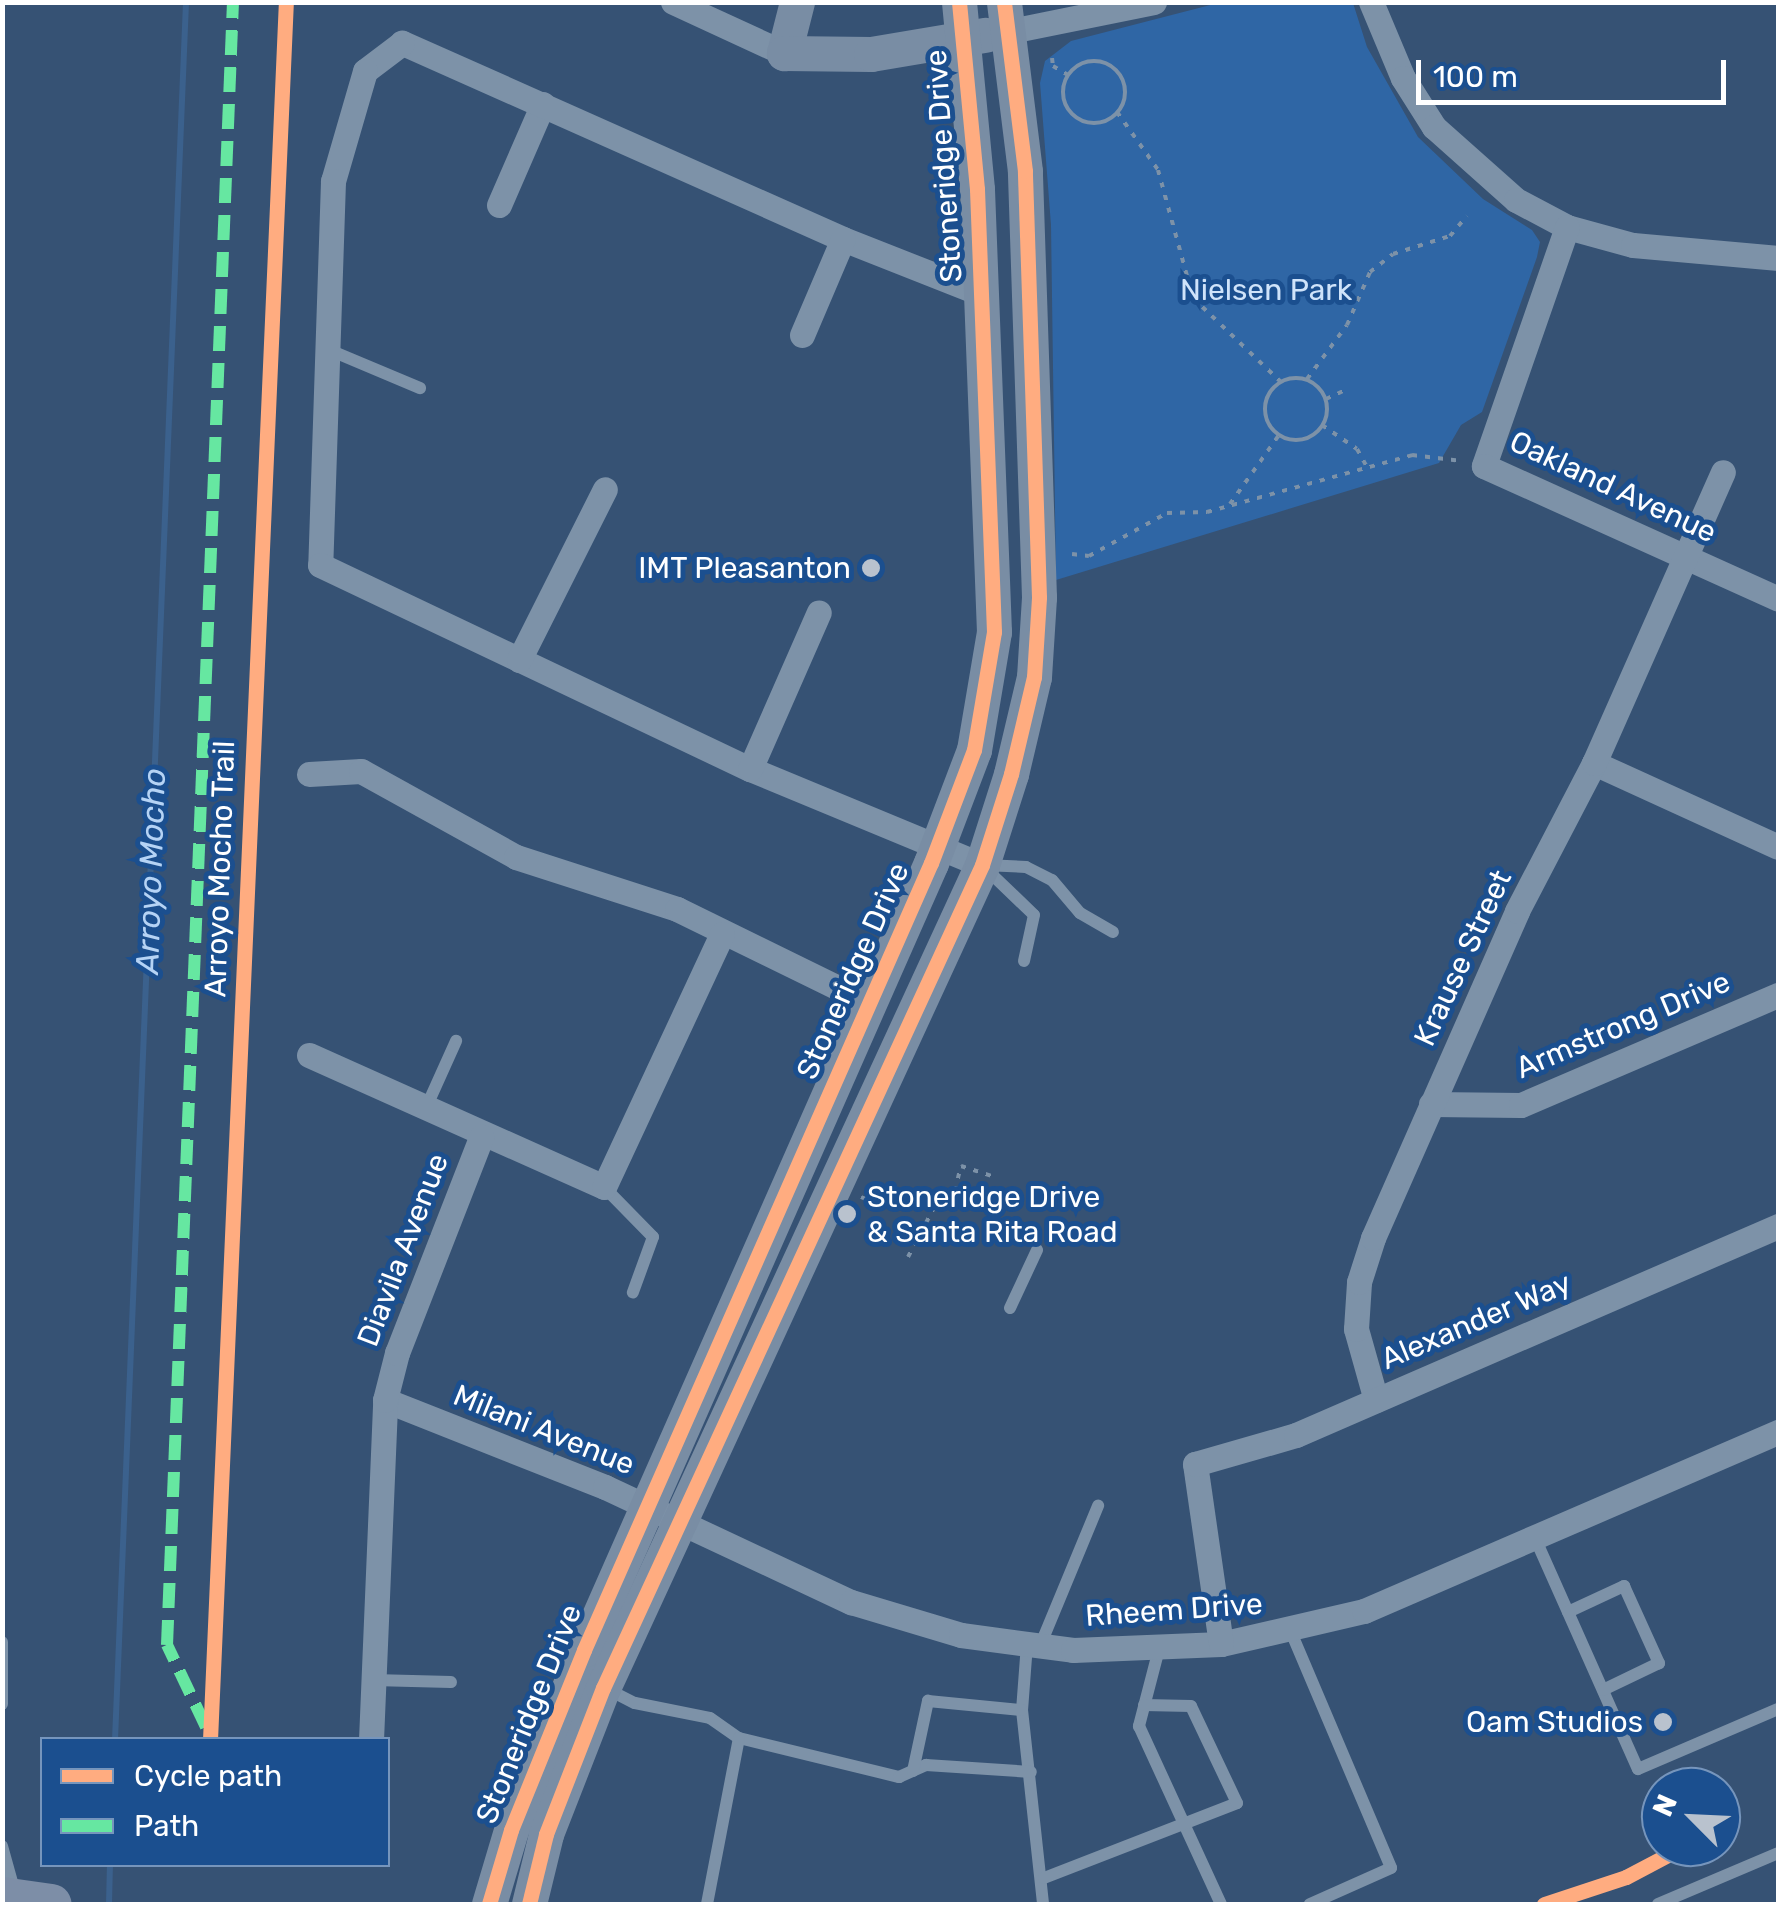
<!DOCTYPE html>
<html>
<head>
<meta charset="utf-8">
<style>
  body { margin:0 }
  #map { position:relative; width:1781px; height:1907px; overflow:hidden; background:#365274; font-family:Rubik,sans-serif }
  div>[style] { position:absolute }
  .green>* { inset:0; background:#2f66a5 }
  .stream>* { height:6px; margin:-3px; padding:0 3px; transform-origin:3px; border-radius:3px; background:#3b618d }
  .path>* { height:4px; margin-top:-2px; transform-origin:0; background:repeating-linear-gradient(90deg,#7d92a8 0 5px,transparent 0 13px) }
  .path>.ring { margin:-2px; padding:0; box-sizing:content-box; background:none; border:4px solid #7d92a8; border-radius:50% }
  .lane>* { height:12px; margin:-6px; padding:0 6px; transform-origin:6px; border-radius:6px; background:#7d92a8 }
  .street>* { height:25px; margin:-12.5px; padding:0 12.5px; transform-origin:12.5px; border-radius:12.5px; background:#7d92a8 }
  .secondary>* { height:35px; margin:-17.5px; padding:0 17.5px; transform-origin:17.5px; border-radius:17.5px; background:#798da4 }
  .primary>* { height:40px; margin:-20px; padding:0 20px; transform-origin:20px; border-radius:20px; background:#7d8ea7 }
  .quiet>* { height:12px; margin-top:-6px; transform-origin:0; background:repeating-linear-gradient(90deg,#66e7a1 0 25px,transparent 0 37px) }
  .cycleway>* { height:15px; margin:-7.5px; padding:0 7.5px; transform-origin:7.5px; border-radius:7.5px; background:#ffac80 }
  .dots>* { width:28px; height:28px; translate:-50% -50%; box-sizing:border-box; border:5px solid #1b4f8f; border-radius:50% }
  span { translate:-50% -50%; white-space:nowrap; text-align:center; line-height:1.15; -webkit-text-stroke:10px #1b4f8f; paint-order:stroke }
  .street-label { font-size:30px; color:#fff }
  .park-label { font-size:30px; color:#cfe3fa }
  .poi-label { font-size:30px; color:#fff }
  .right { translate:-100% -50%; text-align:right }
  .left { translate:0 -50%; text-align:left }
  .water-label { font-size:32px; color:#b5d3f5; font-style:italic }
  .frame { position:absolute; inset:0; border:5px solid #fff; pointer-events:none }
  .legend { position:absolute; left:40px; top:1737px; width:350px; height:130px; box-sizing:border-box; background:#1b4f8f; border:2px solid #7695bc; margin:0; padding:12px 18px; list-style:none; font-size:30px; color:#fff }
  .legend li { display:flex; align-items:center; gap:20px; height:50px }
  .legend b { width:50px; border:2px solid #7695bc }
  .north { position:absolute; left:1641px; top:1767px; width:100px; height:100px; box-sizing:border-box; background:#1b4f8f; border:2px solid #7695bc; border-radius:50%; rotate:294deg; font-size:28px; font-weight:700; line-height:40px; text-align:center; color:#fff }
  .north::after { content:''; display:block; margin:auto; width:35px; height:45px; background:#b9c2ce; clip-path:polygon(50% 0,100% 100%,50% 72%,0 100%) }
  .scale { position:absolute; left:1416px; top:60px; width:310px; height:45px; box-sizing:border-box; border:5px solid #fff; border-top:0; padding-left:12px; font-size:30px; line-height:35px; white-space:nowrap; color:#fff; -webkit-text-stroke:8px #1b4f8f; paint-order:stroke }
</style>
</head>
<body>
<div id="map">
  <div class="green">
    <div style="clip-path:polygon(1222px 2px,1353px 3px,1367px 47px,1418px 137px,1483px 199px,1532px 230px,1540px 242px,1537px 257px,1482px 412px,1461px 425px,1439px 463px,1056px 580px,1051px 225px,1040px 83px,1045px 61px,1071px 41px)"></div>
  </div>
  <div class="stream">
    <div style="left:115px;top:1740px;width:1739px;rotate:-87.66deg"></div>
    <div style="left:109px;top:1904px;width:40px;rotate:-88.6deg"></div>
  </div>
  <div class="path">
    <div style="left:1052px;top:58px;width:8px;rotate:83deg"></div>
    <div style="left:1053px;top:66px;width:17px;rotate:31deg"></div>
    <div class="ring" style="left:1063px;top:61px;width:58px;height:58px"></div>
    <div style="left:1117px;top:112px;width:71px;rotate:54.7deg"></div>
    <div style="left:1158px;top:170px;width:133px;rotate:74.7deg"></div>
    <div style="left:1193px;top:298px;width:122px;rotate:43.7deg"></div>
    <div class="ring" style="left:1265px;top:378px;width:58px;height:58px"></div>
    <div style="left:1307px;top:379px;width:67px;rotate:-53.5deg"></div>
    <div style="left:1347px;top:325px;width:58px;rotate:-66.5deg"></div>
    <div style="left:1370px;top:272px;width:29px;rotate:-38deg"></div>
    <div style="left:1393px;top:254px;width:60px;rotate:-17.5deg"></div>
    <div style="left:1450px;top:236px;width:26px;rotate:-50deg"></div>
    <div style="left:1326px;top:399px;width:19px;rotate:-25deg"></div>
    <div style="left:1322px;top:425px;width:42px;rotate:34.4deg"></div>
    <div style="left:1357px;top:449px;width:23px;rotate:61deg"></div>
    <div style="left:1230px;top:504px;width:85px;rotate:-54.6deg"></div>
    <div style="left:1072px;top:554px;width:17px;rotate:7deg"></div>
    <div style="left:1089px;top:556px;width:89px;rotate:-28.9deg"></div>
    <div style="left:1167px;top:513px;width:40px;rotate:-1.4deg"></div>
    <div style="left:1207px;top:512px;width:213px;rotate:-15.5deg"></div>
    <div style="left:1412px;top:455px;width:50px;rotate:6.8deg"></div>
    <div style="left:861px;top:1197px;width:21px;rotate:23deg"></div>
    <div style="left:880px;top:1205px;width:39px;rotate:-6deg"></div>
    <div style="left:919px;top:1201px;width:15px;rotate:37deg"></div>
    <div style="left:908px;top:1257px;width:64px;rotate:-62.2deg"></div>
    <div style="left:938px;top:1200px;width:19px;rotate:-28deg"></div>
    <div style="left:955px;top:1191px;width:26px;rotate:-77deg"></div>
    <div style="left:961px;top:1166px;width:32px;rotate:18deg"></div>
  </div>
  <div class="lane">
    <div style="left:327px;top:349px;width:101px;rotate:22.8deg"></div>
    <div style="left:984px;top:865px;width:42px;rotate:2.7deg"></div>
    <div style="left:1026px;top:867px;width:29px;rotate:27deg"></div>
    <div style="left:1052px;top:880px;width:43px;rotate:49.7deg"></div>
    <div style="left:1080px;top:913px;width:38px;rotate:30deg"></div>
    <div style="left:984px;top:867px;width:69px;rotate:43.8deg"></div>
    <div style="left:1034px;top:915px;width:47px;rotate:102.3deg"></div>
    <div style="left:425px;top:1110px;width:76px;rotate:-65.8deg"></div>
    <div style="left:604px;top:1187px;width:70px;rotate:45.6deg"></div>
    <div style="left:653px;top:1237px;width:59px;rotate:110deg"></div>
    <div style="left:1010px;top:1308px;width:64px;rotate:-65deg"></div>
    <div style="left:1535px;top:1538px;width:253px;rotate:66deg"></div>
    <div style="left:1638px;top:1769px;width:152px;rotate:-23.2deg"></div>
    <div style="left:1568px;top:1612px;width:62px;rotate:-24.9deg"></div>
    <div style="left:1624px;top:1586px;width:85px;rotate:65.6deg"></div>
    <div style="left:1659px;top:1663px;width:62px;rotate:154.3deg"></div>
    <div style="left:1291px;top:1632px;width:256px;rotate:67deg"></div>
    <div style="left:1391px;top:1868px;width:89px;rotate:156deg"></div>
    <div style="left:2px;top:1642px;width:62px;rotate:90deg"></div>
    <div style="left:1027px;top:1644px;width:66px;rotate:94.3deg"></div>
    <div style="left:1022px;top:1710px;width:195px;rotate:83.8deg"></div>
    <div style="left:1040px;top:1646px;width:152px;rotate:-67.5deg"></div>
    <div style="left:1159px;top:1649px;width:80px;rotate:104.6deg"></div>
    <div style="left:1139px;top:1726px;width:196px;rotate:65.3deg"></div>
    <div style="left:373px;top:1680px;width:78px;rotate:1.5deg"></div>
    <div style="left:607px;top:1689px;width:31px;rotate:27deg"></div>
    <div style="left:635px;top:1703px;width:76px;rotate:11.3deg"></div>
    <div style="left:710px;top:1718px;width:35px;rotate:35deg"></div>
    <div style="left:739px;top:1738px;width:165px;rotate:13.7deg"></div>
    <div style="left:899px;top:1777px;width:30px;rotate:-24deg"></div>
    <div style="left:926px;top:1765px;width:105px;rotate:3.8deg"></div>
    <div style="left:913px;top:1771px;width:72px;rotate:-77.9deg"></div>
    <div style="left:928px;top:1701px;width:94px;rotate:5.5deg"></div>
    <div style="left:2px;top:1846px;width:49px;rotate:74.5deg"></div>
    <div style="left:1044px;top:1878px;width:207px;rotate:-21.2deg"></div>
    <div style="left:1237px;top:1803px;width:107px;rotate:-115.4deg"></div>
    <div style="left:1191px;top:1706px;width:47px;rotate:-178.8deg"></div>
    <div style="left:707px;top:1904px;width:169px;rotate:-79.1deg"></div>
    <div style="left:1658px;top:1904px;width:130px;rotate:-23deg"></div>
  </div>
  <div class="street">
    <div style="left:673px;top:2px;width:122px;rotate:24.7deg"></div>
    <div style="left:1371px;top:2px;width:82px;rotate:67.2deg"></div>
    <div style="left:1403px;top:78px;width:58px;rotate:57.7deg"></div>
    <div style="left:1434px;top:127px;width:110px;rotate:41.7deg"></div>
    <div style="left:1516px;top:200px;width:58px;rotate:27.9deg"></div>
    <div style="left:1567px;top:227px;width:68px;rotate:15.3deg"></div>
    <div style="left:1633px;top:245px;width:146px;rotate:5.1deg"></div>
    <div style="left:1010px;top:31px;width:147px;rotate:-11.4deg"></div>
    <div style="left:499px;top:205px;width:110px;rotate:-66.5deg"></div>
    <div style="left:1567px;top:227px;width:253px;rotate:109.2deg"></div>
    <div style="left:1484px;top:466px;width:323px;rotate:24.3deg"></div>
    <div style="left:980px;top:293px;width:147px;rotate:-158.5deg"></div>
    <div style="left:843px;top:239px;width:483px;rotate:-156deg"></div>
    <div style="left:402px;top:43px;width:46px;rotate:142.9deg"></div>
    <div style="left:365px;top:71px;width:115px;rotate:106.2deg"></div>
    <div style="left:333px;top:181px;width:384px;rotate:91.9deg"></div>
    <div style="left:320px;top:565px;width:476px;rotate:25.4deg"></div>
    <div style="left:750px;top:769px;width:251px;rotate:22.5deg"></div>
    <div style="left:802px;top:335px;width:104px;rotate:-66.9deg"></div>
    <div style="left:519px;top:660px;width:191px;rotate:-63.3deg"></div>
    <div style="left:1594px;top:763px;width:202px;rotate:24.5deg"></div>
    <div style="left:750px;top:769px;width:171px;rotate:-66.3deg"></div>
    <div style="left:309px;top:774px;width:52px;rotate:-3.3deg"></div>
    <div style="left:361px;top:771px;width:177px;rotate:29deg"></div>
    <div style="left:516px;top:857px;width:169px;rotate:17.9deg"></div>
    <div style="left:677px;top:909px;width:214px;rotate:26.1deg"></div>
    <div style="left:309px;top:1055px;width:323px;rotate:24.1deg"></div>
    <div style="left:604px;top:1187px;width:279px;rotate:-65deg"></div>
    <div style="left:1431px;top:1104px;width:90px;rotate:0.6deg"></div>
    <div style="left:1521px;top:1105px;width:280px;rotate:-23.2deg"></div>
    <div style="left:385px;top:1400px;width:237px;rotate:21.6deg"></div>
    <div style="left:605px;top:1487px;width:272px;rotate:25.1deg"></div>
    <div style="left:851px;top:1602px;width:115px;rotate:16.7deg"></div>
    <div style="left:961px;top:1635px;width:113px;rotate:7.6deg"></div>
    <div style="left:1073px;top:1650px;width:148px;rotate:-2.3deg"></div>
    <div style="left:1221px;top:1644px;width:147px;rotate:-13deg"></div>
    <div style="left:1364px;top:1611px;width:451px;rotate:-23.4deg"></div>
    <div style="left:1376px;top:1400px;width:74px;rotate:-105.7deg"></div>
    <div style="left:1356px;top:1329px;width:47px;rotate:-86.3deg"></div>
    <div style="left:1359px;top:1282px;width:46px;rotate:-72.3deg"></div>
    <div style="left:1373px;top:1238px;width:357px;rotate:-66.2deg"></div>
    <div style="left:1517px;top:911px;width:167px;rotate:-62.5deg"></div>
    <div style="left:1594px;top:763px;width:318px;rotate:-66.1deg"></div>
    <div style="left:1221px;top:1644px;width:182px;rotate:-98.2deg"></div>
    <div style="left:1195px;top:1464px;width:105px;rotate:-16deg"></div>
    <div style="left:1296px;top:1435px;width:525px;rotate:-23.44deg"></div>
    <div style="left:371px;top:1740px;width:340px;rotate:-87.6deg"></div>
    <div style="left:385px;top:1400px;width:49px;rotate:-75.7deg"></div>
    <div style="left:397px;top:1353px;width:232px;rotate:-68.7deg"></div>
  </div>
  <div class="secondary">
    <div style="left:797px;top:2px;width:53px;rotate:104.3deg"></div>
    <div style="left:784px;top:53px;width:87px;rotate:0.7deg"></div>
    <div style="left:871px;top:54px;width:116px;rotate:-9.5deg"></div>
    <div style="left:489px;top:1904px;width:77px;rotate:-73.4deg"></div>
    <div style="left:511px;top:1830px;width:194px;rotate:-67.9deg"></div>
    <div style="left:584px;top:1650px;width:860px;rotate:-66.21deg"></div>
    <div style="left:931px;top:863px;width:121px;rotate:-69.2deg"></div>
    <div style="left:974px;top:750px;width:120px;rotate:-80.4deg"></div>
    <div style="left:994px;top:632px;width:443px;rotate:-92.2deg"></div>
    <div style="left:977px;top:189px;width:188px;rotate:-95.5deg"></div>
    <div style="left:529px;top:1904px;width:72px;rotate:-76.3deg"></div>
    <div style="left:546px;top:1834px;width:157px;rotate:-68.7deg"></div>
    <div style="left:603px;top:1688px;width:906px;rotate:-65.27deg"></div>
    <div style="left:982px;top:865px;width:96px;rotate:-72.3deg"></div>
    <div style="left:1011px;top:774px;width:100px;rotate:-76.7deg"></div>
    <div style="left:1034px;top:677px;width:80px;rotate:-86.4deg"></div>
    <div style="left:1039px;top:597px;width:426px;rotate:-91.9deg"></div>
    <div style="left:1025px;top:171px;width:170px;rotate:-97.1deg"></div>
  </div>
  <div class="primary">
    <div style="left:2px;top:1897px;width:50px;rotate:8deg"></div>
  </div>
  <div class="quiet">
    <div style="left:206px;top:1727px;width:91px;rotate:-115.4deg"></div>
    <div style="left:167px;top:1645px;width:1644px;rotate:-87.7deg"></div>
  </div>
  <div class="cycleway">
    <div style="left:210px;top:1740px;width:1740px;rotate:-87.5deg"></div>
    <div style="left:489px;top:1904px;width:77px;rotate:-73.4deg"></div>
    <div style="left:511px;top:1830px;width:194px;rotate:-67.9deg"></div>
    <div style="left:584px;top:1650px;width:860px;rotate:-66.21deg"></div>
    <div style="left:931px;top:863px;width:121px;rotate:-69.2deg"></div>
    <div style="left:974px;top:750px;width:120px;rotate:-80.4deg"></div>
    <div style="left:994px;top:632px;width:443px;rotate:-92.2deg"></div>
    <div style="left:977px;top:189px;width:188px;rotate:-95.5deg"></div>
    <div style="left:529px;top:1904px;width:72px;rotate:-76.3deg"></div>
    <div style="left:546px;top:1834px;width:157px;rotate:-68.7deg"></div>
    <div style="left:603px;top:1688px;width:906px;rotate:-65.27deg"></div>
    <div style="left:982px;top:865px;width:96px;rotate:-72.3deg"></div>
    <div style="left:1011px;top:774px;width:100px;rotate:-76.7deg"></div>
    <div style="left:1034px;top:677px;width:80px;rotate:-86.4deg"></div>
    <div style="left:1039px;top:597px;width:426px;rotate:-91.9deg"></div>
    <div style="left:1025px;top:171px;width:170px;rotate:-97.1deg"></div>
    <div style="left:1544px;top:1904px;width:86px;rotate:-18.2deg"></div>
    <div style="left:1626px;top:1877px;width:64px;rotate:-27.8deg"></div>
  </div>
  <div class="dots">
    <div style="left:871px;top:568px;background:#b9c2ce"></div>
    <div style="left:847px;top:1214px;background:#b9c2ce"></div>
    <div style="left:1663px;top:1722px;background:#b9c2ce"></div>
  </div>
  <div class="street-label">
    <span style="left:944px;top:166px;rotate:-94deg">Stoneridge Drive</span>
    <span style="left:1613px;top:487px;rotate:25deg">Oakland Avenue</span>
    <span style="left:220px;top:869px;rotate:-88deg">Arroyo Mocho Trail</span>
    <span style="left:1463px;top:958px;rotate:-65deg">Krause Street</span>
    <span style="left:853px;top:971px;rotate:-66deg">Stoneridge Drive</span>
    <span style="left:1623px;top:1025px;rotate:-23deg">Armstrong Drive</span>
    <span style="left:403px;top:1250px;rotate:-69deg">Diavila Avenue</span>
    <span style="left:1476px;top:1321px;rotate:-23deg">Alexander Way</span>
    <span style="left:544px;top:1430px;rotate:22deg">Milani Avenue</span>
    <span style="left:1174px;top:1610px;rotate:-4deg">Rheem Drive</span>
    <span style="left:529px;top:1714px;rotate:-68deg">Stoneridge Drive</span>
  </div>
  <div class="park-label">
    <span style="left:1266px;top:290px">Nielsen Park</span>
  </div>
  <div class="poi-label">
    <span class="right" style="left:851px;top:568px">IMT Pleasanton</span>
    <span class="left" style="left:867px;top:1214px">Stoneridge Drive<br>&amp; Santa Rita Road</span>
    <span class="right" style="left:1643px;top:1722px">Oam Studios</span>
  </div>
  <div class="water-label">
    <span style="left:151px;top:871px;rotate:-88deg">Arroyo Mocho</span>
  </div>
  <div class="frame"></div>
  <ul class="legend">
  <li><b style="height:12px;background:#ffac80"></b>Cycle path</li>
  <li><b style="height:12px;background:#66e7a1"></b>Path</li>
  </ul>
  <div class="north">N</div>
  <div class="scale">100 m</div>
</div>
</body>
</html>
